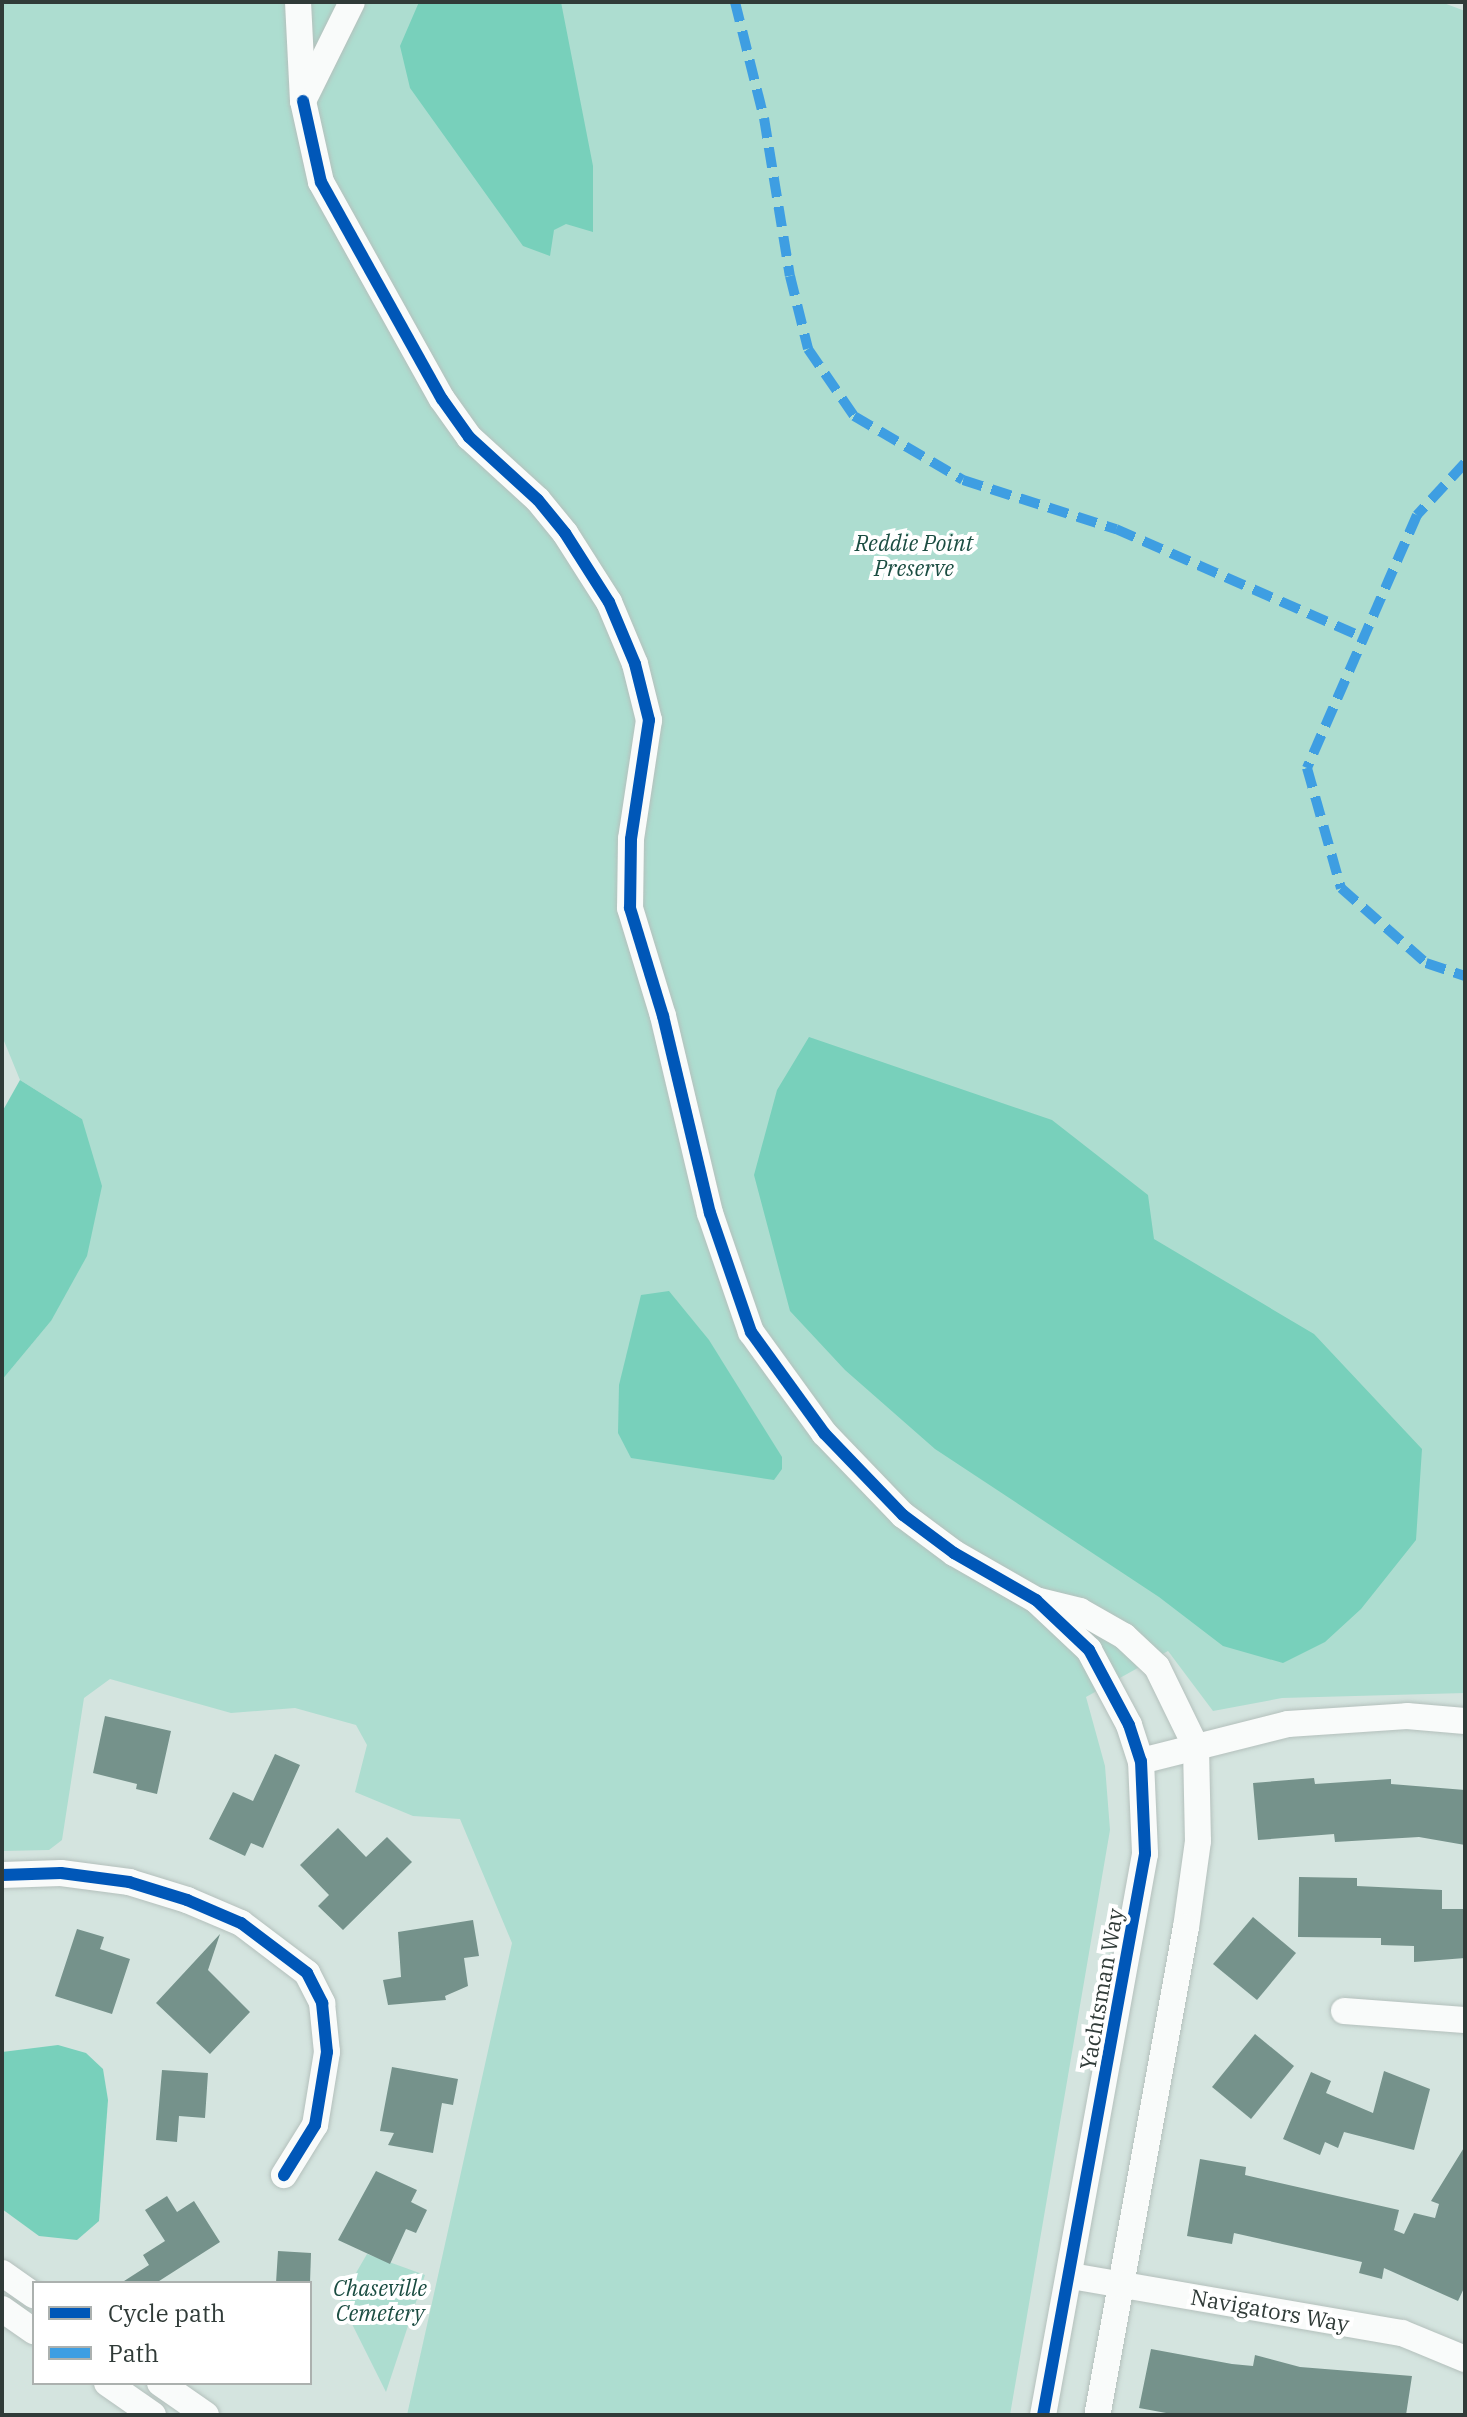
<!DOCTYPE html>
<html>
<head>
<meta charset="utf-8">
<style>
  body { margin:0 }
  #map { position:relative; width:1467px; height:2417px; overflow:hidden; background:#d4e4df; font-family:"IBM Plex Serif",serif }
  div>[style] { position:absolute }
  .green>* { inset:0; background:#adddd0 }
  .water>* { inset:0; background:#78d0bb }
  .building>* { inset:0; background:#75928b }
  .roads { filter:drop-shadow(0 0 2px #b4c0bc) drop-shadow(0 0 2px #b4c0bc) }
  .minor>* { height:26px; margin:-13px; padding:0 13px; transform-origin:13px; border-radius:13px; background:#f9fbfa }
  .quiet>* { height:10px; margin-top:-5px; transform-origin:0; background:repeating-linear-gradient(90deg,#3e9ee2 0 20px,transparent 0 30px) }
  .cycleway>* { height:12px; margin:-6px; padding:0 6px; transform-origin:6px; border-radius:6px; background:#0057b8 }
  span { translate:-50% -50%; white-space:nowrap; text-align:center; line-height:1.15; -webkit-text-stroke:8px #fff; paint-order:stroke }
  .park-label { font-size:22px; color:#1b4d42; font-style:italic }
  .street-label { font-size:22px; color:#303b38 }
  .frame { position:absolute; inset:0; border:4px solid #303b38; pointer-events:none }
  .legend { position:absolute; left:32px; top:2281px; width:280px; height:104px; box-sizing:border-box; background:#fff; border:2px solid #acb1af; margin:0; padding:10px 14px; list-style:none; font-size:24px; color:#303b38 }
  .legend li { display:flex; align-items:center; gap:16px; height:40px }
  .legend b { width:40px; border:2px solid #acb1af }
</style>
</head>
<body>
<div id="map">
  <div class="green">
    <div style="clip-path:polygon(2px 2px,1441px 2px,1465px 11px,1465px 1693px,1282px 1698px,1213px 1711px,1168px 1651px,1086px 1697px,1105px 1766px,1110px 1830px,1010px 2415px,407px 2415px,512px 1943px,460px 1819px,413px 1816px,355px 1792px,367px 1745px,356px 1725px,295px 1708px,231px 1713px,110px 1679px,84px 1698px,62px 1840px,49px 1850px,2px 1851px,2px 1380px,51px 1321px,82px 1119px,20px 1080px,2px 1036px)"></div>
    <div style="clip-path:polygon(367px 2254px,425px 2275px,386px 2392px,337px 2294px,349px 2285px)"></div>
  </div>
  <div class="water">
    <div style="clip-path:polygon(419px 2px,561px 2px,593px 166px,593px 232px,566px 224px,554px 230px,550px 256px,523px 246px,410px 88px,400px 46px)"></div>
    <div style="clip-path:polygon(809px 1037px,1052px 1120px,1148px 1195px,1154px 1239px,1314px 1334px,1422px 1449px,1416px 1540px,1361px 1609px,1325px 1642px,1283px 1663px,1223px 1646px,1159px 1597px,935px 1449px,845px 1370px,790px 1311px,754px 1175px,777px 1090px)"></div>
    <div style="clip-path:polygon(20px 1080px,82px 1119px,102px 1186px,87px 1256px,51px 1321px,2px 1380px,2px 1112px)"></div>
    <div style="clip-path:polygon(669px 1291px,709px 1340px,782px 1457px,782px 1469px,774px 1480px,631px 1458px,618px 1433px,619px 1385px,641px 1295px)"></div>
    <div style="clip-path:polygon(58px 2045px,86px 2053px,103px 2069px,108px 2100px,99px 2221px,77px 2240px,39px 2236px,2px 2209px,2px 2052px)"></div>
  </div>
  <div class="building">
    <div style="clip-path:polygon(105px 1716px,171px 1731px,157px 1794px,136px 1789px,137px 1784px,93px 1773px)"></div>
    <div style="clip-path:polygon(275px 1754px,300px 1765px,263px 1848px,251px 1843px,245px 1856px,209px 1839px,233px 1792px,253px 1801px)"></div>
    <div style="clip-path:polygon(1314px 1778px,1315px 1784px,1391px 1779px,1391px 1784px,1465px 1790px,1465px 1845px,1419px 1837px,1335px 1842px,1334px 1834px,1258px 1840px,1253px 1783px)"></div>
    <div style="clip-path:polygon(338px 1828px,366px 1857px,387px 1837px,412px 1862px,343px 1930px,318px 1906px,329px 1895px,300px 1865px)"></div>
    <div style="clip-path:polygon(1299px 1877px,1357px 1878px,1357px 1886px,1442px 1890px,1442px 1909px,1465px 1909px,1465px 1958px,1414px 1962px,1414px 1946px,1381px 1945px,1381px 1938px,1298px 1937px)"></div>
    <div style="clip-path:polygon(1253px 1917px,1296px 1953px,1257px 2000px,1213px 1964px)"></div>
    <div style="clip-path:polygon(473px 1920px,479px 1956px,464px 1958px,468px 1986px,445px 1996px,446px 2000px,388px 2005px,383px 1980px,401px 1977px,398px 1932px)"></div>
    <div style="clip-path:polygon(77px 1929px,104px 1937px,100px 1949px,130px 1959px,112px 2014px,55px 1996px)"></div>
    <div style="clip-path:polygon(220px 1934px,208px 1970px,250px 2012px,210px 2054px,156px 2003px)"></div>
    <div style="clip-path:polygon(1255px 2034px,1294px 2066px,1251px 2119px,1212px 2087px)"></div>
    <div style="clip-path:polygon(392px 2067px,458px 2079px,453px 2105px,442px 2103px,433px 2153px,388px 2145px,394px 2133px,380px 2131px)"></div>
    <div style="clip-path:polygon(162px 2070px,208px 2073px,205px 2118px,179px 2116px,177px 2142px,156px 2140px)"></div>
    <div style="clip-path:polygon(1384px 2071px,1430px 2089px,1414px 2150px,1344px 2132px,1338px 2148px,1325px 2142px,1320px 2155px,1283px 2139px,1311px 2072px,1331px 2081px,1326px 2093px,1373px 2113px)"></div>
    <div style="clip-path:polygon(1465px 2146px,1465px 2286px,1458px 2301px,1384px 2268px,1382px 2279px,1359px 2273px,1362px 2262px,1234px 2233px,1232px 2244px,1187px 2236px,1200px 2159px,1246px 2167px,1245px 2175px,1399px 2210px,1394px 2230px,1404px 2234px,1414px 2213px,1435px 2218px,1439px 2204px,1431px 2201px)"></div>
    <div style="clip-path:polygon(376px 2171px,417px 2190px,411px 2202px,427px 2210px,416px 2233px,406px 2229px,390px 2264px,338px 2240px)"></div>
    <div style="clip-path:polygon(167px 2196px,177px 2212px,194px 2201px,220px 2242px,156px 2283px,121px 2283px,149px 2265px,143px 2255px,165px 2241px,145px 2210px)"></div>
    <div style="clip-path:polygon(278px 2251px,311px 2253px,310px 2283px,276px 2283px)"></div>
    <div style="clip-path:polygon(1151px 2349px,1232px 2364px,1253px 2366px,1255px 2355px,1300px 2367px,1412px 2376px,1406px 2415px,1177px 2415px,1139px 2408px)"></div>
  </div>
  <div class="roads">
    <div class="minor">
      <div style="left:298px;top:2px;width:99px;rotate:87.1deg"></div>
      <div style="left:303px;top:101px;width:110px;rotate:-63.7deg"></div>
      <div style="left:303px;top:101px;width:83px;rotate:77.5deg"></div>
      <div style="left:321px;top:182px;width:248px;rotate:60.9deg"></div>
      <div style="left:442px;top:399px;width:47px;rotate:54.6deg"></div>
      <div style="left:469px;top:437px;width:93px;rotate:42.4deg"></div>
      <div style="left:538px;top:500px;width:43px;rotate:50.7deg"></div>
      <div style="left:565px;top:533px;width:82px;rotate:57.5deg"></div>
      <div style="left:609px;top:602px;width:67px;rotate:67.2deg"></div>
      <div style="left:635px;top:664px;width:58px;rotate:76deg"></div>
      <div style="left:649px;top:720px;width:120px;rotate:98.6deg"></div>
      <div style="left:631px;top:839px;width:69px;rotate:90.8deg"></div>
      <div style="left:630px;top:908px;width:113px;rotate:73deg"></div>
      <div style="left:663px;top:1016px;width:203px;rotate:76.6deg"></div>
      <div style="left:710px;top:1213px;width:126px;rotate:71deg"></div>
      <div style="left:751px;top:1332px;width:125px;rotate:54.1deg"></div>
      <div style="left:824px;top:1433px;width:114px;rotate:46.1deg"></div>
      <div style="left:903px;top:1515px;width:64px;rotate:36.7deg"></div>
      <div style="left:954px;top:1553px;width:95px;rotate:29.8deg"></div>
      <div style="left:1036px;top:1600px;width:73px;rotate:43.3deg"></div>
      <div style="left:1089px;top:1650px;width:85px;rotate:61.9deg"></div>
      <div style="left:1129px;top:1725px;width:38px;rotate:72deg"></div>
      <div style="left:1141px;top:1761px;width:93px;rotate:87.5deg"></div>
      <div style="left:1145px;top:1854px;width:570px;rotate:100.3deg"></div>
      <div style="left:1039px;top:1601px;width:42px;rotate:13.7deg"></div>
      <div style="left:1080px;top:1611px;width:51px;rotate:29.6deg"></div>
      <div style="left:1124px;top:1636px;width:45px;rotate:43.2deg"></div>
      <div style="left:1157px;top:1667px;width:89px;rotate:64deg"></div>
      <div style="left:1196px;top:1747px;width:94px;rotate:88.8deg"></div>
      <div style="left:1198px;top:1841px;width:87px;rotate:97.9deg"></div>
      <div style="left:1186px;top:1927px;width:496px;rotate:100.3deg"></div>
      <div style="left:1141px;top:1761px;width:152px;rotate:-14.1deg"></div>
      <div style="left:1288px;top:1724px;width:119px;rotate:-3.8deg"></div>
      <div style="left:1407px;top:1716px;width:58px;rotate:4.9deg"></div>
      <div style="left:2px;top:1875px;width:59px;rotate:-1.9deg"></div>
      <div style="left:61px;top:1873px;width:69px;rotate:7.5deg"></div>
      <div style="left:129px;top:1882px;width:61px;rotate:17.2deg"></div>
      <div style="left:187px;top:1900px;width:59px;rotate:23.1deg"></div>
      <div style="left:241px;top:1923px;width:83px;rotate:37.1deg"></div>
      <div style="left:307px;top:1973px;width:34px;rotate:63deg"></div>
      <div style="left:322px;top:2003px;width:49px;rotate:84.2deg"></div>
      <div style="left:327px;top:2052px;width:74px;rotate:99.3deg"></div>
      <div style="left:315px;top:2125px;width:59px;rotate:121.8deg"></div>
      <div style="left:1344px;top:2011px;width:121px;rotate:4.3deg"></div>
      <div style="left:2px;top:2273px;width:39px;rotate:35deg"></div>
      <div style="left:1071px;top:2276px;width:336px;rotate:9.8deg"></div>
      <div style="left:1402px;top:2333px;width:68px;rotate:22.4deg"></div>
      <div style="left:2px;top:2309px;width:39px;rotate:35deg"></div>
      <div style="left:107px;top:2383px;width:56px;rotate:34.8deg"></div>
      <div style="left:160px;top:2383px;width:56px;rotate:34.8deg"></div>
    </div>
  </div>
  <div class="quiet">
    <div style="left:735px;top:2px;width:120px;rotate:76deg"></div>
    <div style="left:764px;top:118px;width:160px;rotate:80.7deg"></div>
    <div style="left:790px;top:276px;width:75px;rotate:76.1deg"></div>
    <div style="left:808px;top:349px;width:81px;rotate:55.5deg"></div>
    <div style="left:854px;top:416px;width:126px;rotate:30.4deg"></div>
    <div style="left:963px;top:480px;width:161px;rotate:17.8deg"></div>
    <div style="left:1116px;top:529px;width:271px;rotate:23.7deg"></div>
    <div style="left:1465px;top:463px;width:71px;rotate:132.7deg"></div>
    <div style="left:1417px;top:515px;width:276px;rotate:113.5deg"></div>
    <div style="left:1307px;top:768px;width:125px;rotate:74.2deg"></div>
    <div style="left:1341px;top:888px;width:113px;rotate:41.4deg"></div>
    <div style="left:1426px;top:963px;width:41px;rotate:18.4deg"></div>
  </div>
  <div class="cycleway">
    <div style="left:303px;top:101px;width:83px;rotate:77.5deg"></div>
    <div style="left:321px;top:182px;width:248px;rotate:60.9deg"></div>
    <div style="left:442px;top:399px;width:47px;rotate:54.6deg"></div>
    <div style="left:469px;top:437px;width:93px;rotate:42.4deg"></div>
    <div style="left:538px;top:500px;width:43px;rotate:50.7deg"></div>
    <div style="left:565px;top:533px;width:82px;rotate:57.5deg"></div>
    <div style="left:609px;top:602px;width:67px;rotate:67.2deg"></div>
    <div style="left:635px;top:664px;width:58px;rotate:76deg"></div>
    <div style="left:649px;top:720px;width:120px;rotate:98.6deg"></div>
    <div style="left:631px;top:839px;width:69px;rotate:90.8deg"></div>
    <div style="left:630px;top:908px;width:113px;rotate:73deg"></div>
    <div style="left:663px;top:1016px;width:203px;rotate:76.6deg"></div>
    <div style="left:710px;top:1213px;width:126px;rotate:71deg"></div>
    <div style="left:751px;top:1332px;width:125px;rotate:54.1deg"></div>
    <div style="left:824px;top:1433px;width:114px;rotate:46.1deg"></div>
    <div style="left:903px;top:1515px;width:64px;rotate:36.7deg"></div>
    <div style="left:954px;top:1553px;width:95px;rotate:29.8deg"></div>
    <div style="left:1036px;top:1600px;width:73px;rotate:43.3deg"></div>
    <div style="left:1089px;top:1650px;width:85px;rotate:61.9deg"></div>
    <div style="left:1129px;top:1725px;width:38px;rotate:72deg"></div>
    <div style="left:1141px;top:1761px;width:93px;rotate:87.5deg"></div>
    <div style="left:1145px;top:1854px;width:570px;rotate:100.3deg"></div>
    <div style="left:2px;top:1875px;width:59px;rotate:-1.9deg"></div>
    <div style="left:61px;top:1873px;width:69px;rotate:7.5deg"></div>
    <div style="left:129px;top:1882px;width:61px;rotate:17.2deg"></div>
    <div style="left:187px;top:1900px;width:59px;rotate:23.1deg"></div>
    <div style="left:241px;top:1923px;width:83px;rotate:37.1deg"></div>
    <div style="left:307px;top:1973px;width:34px;rotate:63deg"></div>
    <div style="left:322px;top:2003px;width:49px;rotate:84.2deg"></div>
    <div style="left:327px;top:2052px;width:74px;rotate:99.3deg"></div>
    <div style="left:315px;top:2125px;width:59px;rotate:121.8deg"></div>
  </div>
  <div class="park-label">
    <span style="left:914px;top:555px">Reddie Point<br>Preserve</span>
    <span style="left:380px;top:2300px">Chaseville<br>Cemetery</span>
  </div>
  <div class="street-label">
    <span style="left:1101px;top:1989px;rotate:-80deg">Yachtsman Way</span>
    <span style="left:1270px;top:2310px;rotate:10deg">Navigators Way</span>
  </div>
  <div class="frame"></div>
  <ul class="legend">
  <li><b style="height:10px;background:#0057b8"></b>Cycle path</li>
  <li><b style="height:10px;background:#3e9ee2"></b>Path</li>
  </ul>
</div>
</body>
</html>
